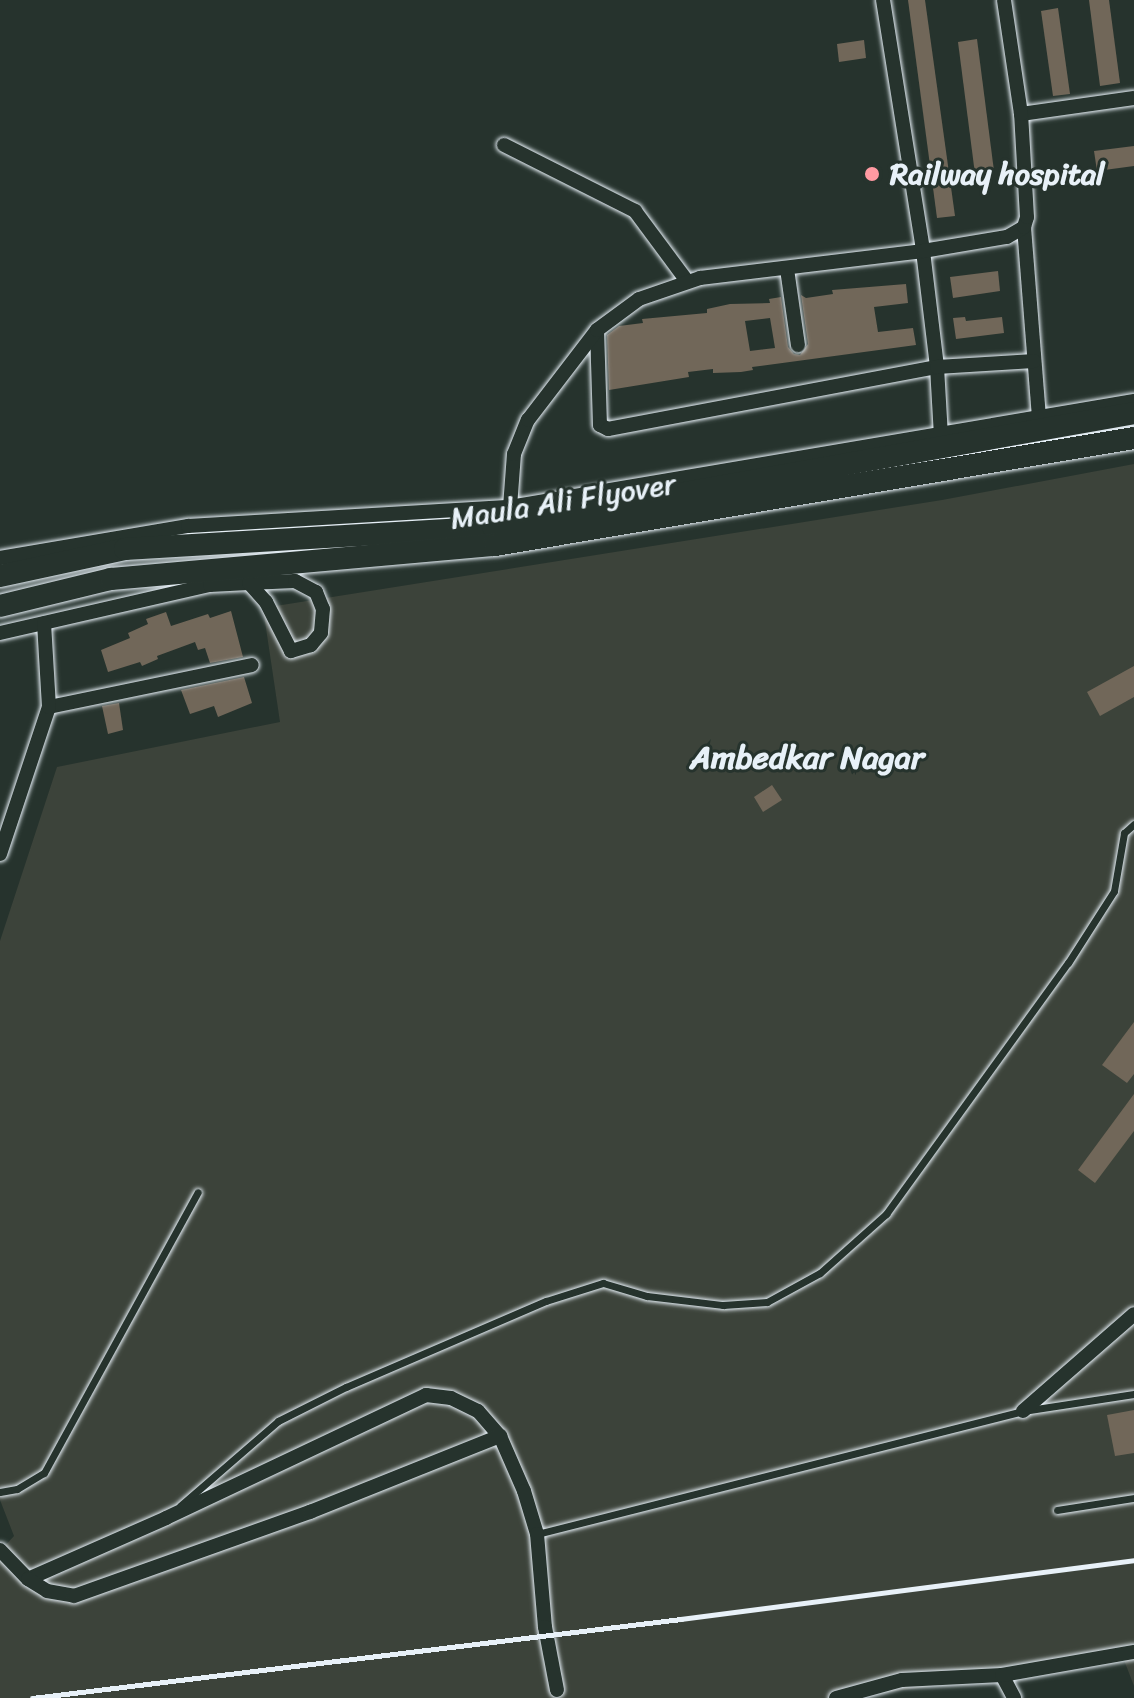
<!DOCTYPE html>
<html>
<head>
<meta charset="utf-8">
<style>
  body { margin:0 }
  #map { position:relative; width:1134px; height:1698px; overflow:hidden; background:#26332d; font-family:Sriracha,sans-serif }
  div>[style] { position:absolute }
  .built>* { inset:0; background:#3c433a }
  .building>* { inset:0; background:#716759 }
  .roads { filter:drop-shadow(0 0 2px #e8f1f8) drop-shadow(0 0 2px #e8f1f8) }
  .service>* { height:7px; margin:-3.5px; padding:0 3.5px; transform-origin:3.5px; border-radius:3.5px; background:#26332d }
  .minor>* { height:14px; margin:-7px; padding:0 7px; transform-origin:7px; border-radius:7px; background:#26332d }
  .primary>* { height:22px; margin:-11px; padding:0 11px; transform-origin:11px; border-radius:11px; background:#26332d }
  .rail>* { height:5px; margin:-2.5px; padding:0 2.5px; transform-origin:2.5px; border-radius:2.5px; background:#e8f1f8 }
  .dots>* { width:22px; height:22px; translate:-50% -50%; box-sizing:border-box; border:4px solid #26332d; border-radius:50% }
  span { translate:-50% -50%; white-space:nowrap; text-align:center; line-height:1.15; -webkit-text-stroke:6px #26332d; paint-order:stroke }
  .poi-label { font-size:30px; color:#e8f1f8; font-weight:700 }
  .left { translate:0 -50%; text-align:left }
  .street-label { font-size:30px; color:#e8f1f8 }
  .neighbourhood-label { font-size:32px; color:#e8f1f8; font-weight:700 }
</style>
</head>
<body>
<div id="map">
  <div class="built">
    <div style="clip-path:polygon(1134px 464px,1134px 1686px,1124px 1660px,845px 1698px,0 1698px,0 1551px,14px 1536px,0 1500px,0 941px,57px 767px,280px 722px,263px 608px,942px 500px)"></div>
  </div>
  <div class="building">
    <div style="clip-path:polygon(908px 0,925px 0,955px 216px,937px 218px)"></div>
    <div style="clip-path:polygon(1089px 0,1109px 0,1120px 83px,1100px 86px)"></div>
    <div style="clip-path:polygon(1058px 8px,1070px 94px,1053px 96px,1041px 11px)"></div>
    <div style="clip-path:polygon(977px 39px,994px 171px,975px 174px,958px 42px)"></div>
    <div style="clip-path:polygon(864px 40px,866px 58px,839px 62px,837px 44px)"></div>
    <div style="clip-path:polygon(1134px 146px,1134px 166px,1097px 171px,1094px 151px)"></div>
    <div style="clip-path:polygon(998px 271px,1000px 291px,953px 298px,950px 277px)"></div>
    <div style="clip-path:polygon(evenodd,906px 284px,908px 303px,874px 307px,878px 332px,913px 328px,916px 345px,752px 367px,753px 370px,741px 372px,713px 373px,713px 369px,688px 372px,689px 377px,609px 390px,607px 335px,619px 326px,643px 323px,642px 319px,707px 313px,707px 309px,730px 304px,770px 303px,769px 299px,781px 297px,788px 347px,794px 354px,800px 355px,808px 344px,801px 295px,806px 298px,833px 294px,832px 290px,906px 284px,770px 318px,775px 348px,750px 351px,745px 321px,770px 318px)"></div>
    <div style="clip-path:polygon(965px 317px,966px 321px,1002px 317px,1004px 333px,956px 339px,953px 318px)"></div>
    <div style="clip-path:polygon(231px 611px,243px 657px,210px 663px,205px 648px,198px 650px,195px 642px,157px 656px,158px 659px,142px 666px,140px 662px,108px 672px,101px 650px,130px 638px,128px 633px,148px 624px,146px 619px,166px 612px,171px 626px,208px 614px,210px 618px)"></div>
    <div style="clip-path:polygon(1134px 666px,1134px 697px,1100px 716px,1087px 692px)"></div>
    <div style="clip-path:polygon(244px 677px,252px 703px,218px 717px,214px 706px,190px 714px,181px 690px)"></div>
    <div style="clip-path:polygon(119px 703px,123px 730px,108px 734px,102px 706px)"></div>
    <div style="clip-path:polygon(772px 785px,782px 800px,763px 812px,754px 797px)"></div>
    <div style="clip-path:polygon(1134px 1022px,1134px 1074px,1127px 1083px,1102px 1065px)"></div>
    <div style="clip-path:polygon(1134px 1094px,1134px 1131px,1095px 1183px,1078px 1170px)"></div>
    <div style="clip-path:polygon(1134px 1410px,1134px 1453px,1115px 1456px,1107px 1415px)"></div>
  </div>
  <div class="roads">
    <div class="service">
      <div style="left:0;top:1492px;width:17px;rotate:-10deg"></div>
      <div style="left:17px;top:1489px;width:31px;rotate:-31deg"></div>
      <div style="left:44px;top:1473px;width:320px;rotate:-61.3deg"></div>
      <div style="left:180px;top:1506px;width:130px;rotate:-40.9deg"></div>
      <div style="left:278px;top:1421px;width:76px;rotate:-26.6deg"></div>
      <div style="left:346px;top:1387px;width:218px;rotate:-23.3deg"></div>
      <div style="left:546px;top:1301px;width:60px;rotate:-17.5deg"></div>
      <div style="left:603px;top:1283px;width:46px;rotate:16.5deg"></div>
      <div style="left:647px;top:1296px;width:77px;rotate:6.8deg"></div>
      <div style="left:723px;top:1305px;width:44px;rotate:-3.9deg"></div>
      <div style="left:767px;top:1302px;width:60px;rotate:-28.7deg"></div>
      <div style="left:820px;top:1273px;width:89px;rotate:-41.8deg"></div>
      <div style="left:886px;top:1214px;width:310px;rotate:-54.1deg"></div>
      <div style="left:1068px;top:963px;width:85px;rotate:-57.4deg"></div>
      <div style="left:1114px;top:891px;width:59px;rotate:-80.2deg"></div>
      <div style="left:1124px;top:833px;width:13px;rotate:-42deg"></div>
      <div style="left:1057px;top:1510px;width:78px;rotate:-8.9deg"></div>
      <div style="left:537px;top:1534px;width:501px;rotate:-14.2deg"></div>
      <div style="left:1023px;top:1411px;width:112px;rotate:-8.7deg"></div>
    </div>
    <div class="minor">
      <div style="left:883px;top:0;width:254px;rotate:80.9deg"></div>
      <div style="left:923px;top:251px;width:117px;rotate:83.1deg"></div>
      <div style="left:937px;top:367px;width:69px;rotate:86.7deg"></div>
      <div style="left:1021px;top:114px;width:114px;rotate:-8.1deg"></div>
      <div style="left:504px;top:145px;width:147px;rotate:26.7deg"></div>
      <div style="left:635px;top:211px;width:87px;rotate:53.4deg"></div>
      <div style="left:1024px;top:227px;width:192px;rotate:85.5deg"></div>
      <div style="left:787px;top:269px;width:77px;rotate:81.8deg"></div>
      <div style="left:597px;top:330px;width:95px;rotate:88.2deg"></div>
      <div style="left:600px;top:425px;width:9px;rotate:27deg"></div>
      <div style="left:608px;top:429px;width:335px;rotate:-10.7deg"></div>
      <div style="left:937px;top:367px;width:97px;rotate:-3.5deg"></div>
      <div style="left:510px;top:507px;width:53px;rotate:-85.7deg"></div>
      <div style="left:514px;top:454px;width:37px;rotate:-68deg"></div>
      <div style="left:528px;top:420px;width:113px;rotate:-52.5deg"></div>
      <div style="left:597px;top:330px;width:52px;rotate:-36.4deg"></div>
      <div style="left:639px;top:299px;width:65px;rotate:-19deg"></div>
      <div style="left:700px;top:278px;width:225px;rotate:-6.9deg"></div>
      <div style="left:923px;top:251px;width:85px;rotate:-9.5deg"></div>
      <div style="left:1007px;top:237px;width:20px;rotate:-30deg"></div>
      <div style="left:1024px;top:227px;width:10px;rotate:-73deg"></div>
      <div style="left:1027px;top:217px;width:103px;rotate:-93.3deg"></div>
      <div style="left:1021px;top:114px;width:115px;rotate:-98.5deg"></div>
      <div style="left:0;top:558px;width:191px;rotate:-9.7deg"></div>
      <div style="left:188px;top:526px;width:323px;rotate:-3.4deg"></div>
      <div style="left:510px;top:507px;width:633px;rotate:-9.64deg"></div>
      <div style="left:0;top:633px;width:215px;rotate:-12.9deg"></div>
      <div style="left:210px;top:585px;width:39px;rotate:-3deg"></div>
      <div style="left:249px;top:583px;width:46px;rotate:-2.5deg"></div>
      <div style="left:295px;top:581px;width:24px;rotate:28deg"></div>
      <div style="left:316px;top:592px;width:18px;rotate:68deg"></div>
      <div style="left:323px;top:609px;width:24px;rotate:95deg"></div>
      <div style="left:321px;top:633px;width:16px;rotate:130deg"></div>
      <div style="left:311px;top:645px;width:21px;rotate:163deg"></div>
      <div style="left:291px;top:651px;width:55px;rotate:-117deg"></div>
      <div style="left:266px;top:602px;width:25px;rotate:-132deg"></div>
      <div style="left:49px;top:707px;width:207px;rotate:-11.7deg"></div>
      <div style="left:0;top:854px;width:155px;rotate:-71.6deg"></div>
      <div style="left:49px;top:707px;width:84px;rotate:-93.4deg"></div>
      <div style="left:1023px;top:1411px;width:147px;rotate:-41.1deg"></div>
      <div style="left:0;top:1550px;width:40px;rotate:46deg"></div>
      <div style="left:28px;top:1579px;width:151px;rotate:-23.8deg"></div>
      <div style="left:166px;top:1518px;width:288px;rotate:-25.3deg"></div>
      <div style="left:426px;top:1395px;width:25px;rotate:7deg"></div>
      <div style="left:451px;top:1398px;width:30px;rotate:26deg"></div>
      <div style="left:478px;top:1411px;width:33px;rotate:49deg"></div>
      <div style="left:500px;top:1436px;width:60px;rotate:66.4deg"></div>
      <div style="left:524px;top:1491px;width:45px;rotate:73.2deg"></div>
      <div style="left:537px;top:1534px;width:93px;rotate:85.1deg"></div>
      <div style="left:545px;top:1627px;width:64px;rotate:79.2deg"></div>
      <div style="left:28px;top:1579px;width:22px;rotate:32deg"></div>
      <div style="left:47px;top:1591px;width:27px;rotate:10deg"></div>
      <div style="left:74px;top:1596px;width:251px;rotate:-19.6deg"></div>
      <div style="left:310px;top:1512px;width:205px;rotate:-21.8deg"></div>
      <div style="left:1002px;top:1675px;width:26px;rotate:62deg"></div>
      <div style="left:836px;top:1698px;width:68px;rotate:-15.3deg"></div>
      <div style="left:902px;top:1680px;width:100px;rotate:-2.9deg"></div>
      <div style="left:1002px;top:1675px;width:134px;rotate:-9.9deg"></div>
    </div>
    <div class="primary">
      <div style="left:0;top:576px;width:128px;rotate:-12.2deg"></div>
      <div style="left:125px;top:549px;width:369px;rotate:-3.4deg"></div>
      <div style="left:493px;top:527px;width:651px;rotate:-10.08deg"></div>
      <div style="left:0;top:606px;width:114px;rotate:-13.7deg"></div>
      <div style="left:111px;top:579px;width:386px;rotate:-5.1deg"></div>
      <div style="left:495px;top:545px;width:648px;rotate:-9.51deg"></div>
    </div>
  </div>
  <div class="rail">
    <div style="left:32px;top:1698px;width:654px;rotate:-6.94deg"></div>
    <div style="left:681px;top:1619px;width:457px;rotate:-7.4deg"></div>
  </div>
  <div class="dots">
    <div style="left:872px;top:174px;background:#ff9aa2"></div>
  </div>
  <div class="poi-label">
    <span class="left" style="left:890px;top:174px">Railway hospital</span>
  </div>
  <div class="street-label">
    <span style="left:563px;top:501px;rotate:-9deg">Maula Ali Flyover</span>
  </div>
  <div class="neighbourhood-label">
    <span style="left:807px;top:758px">Ambedkar Nagar</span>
  </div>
</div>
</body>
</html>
